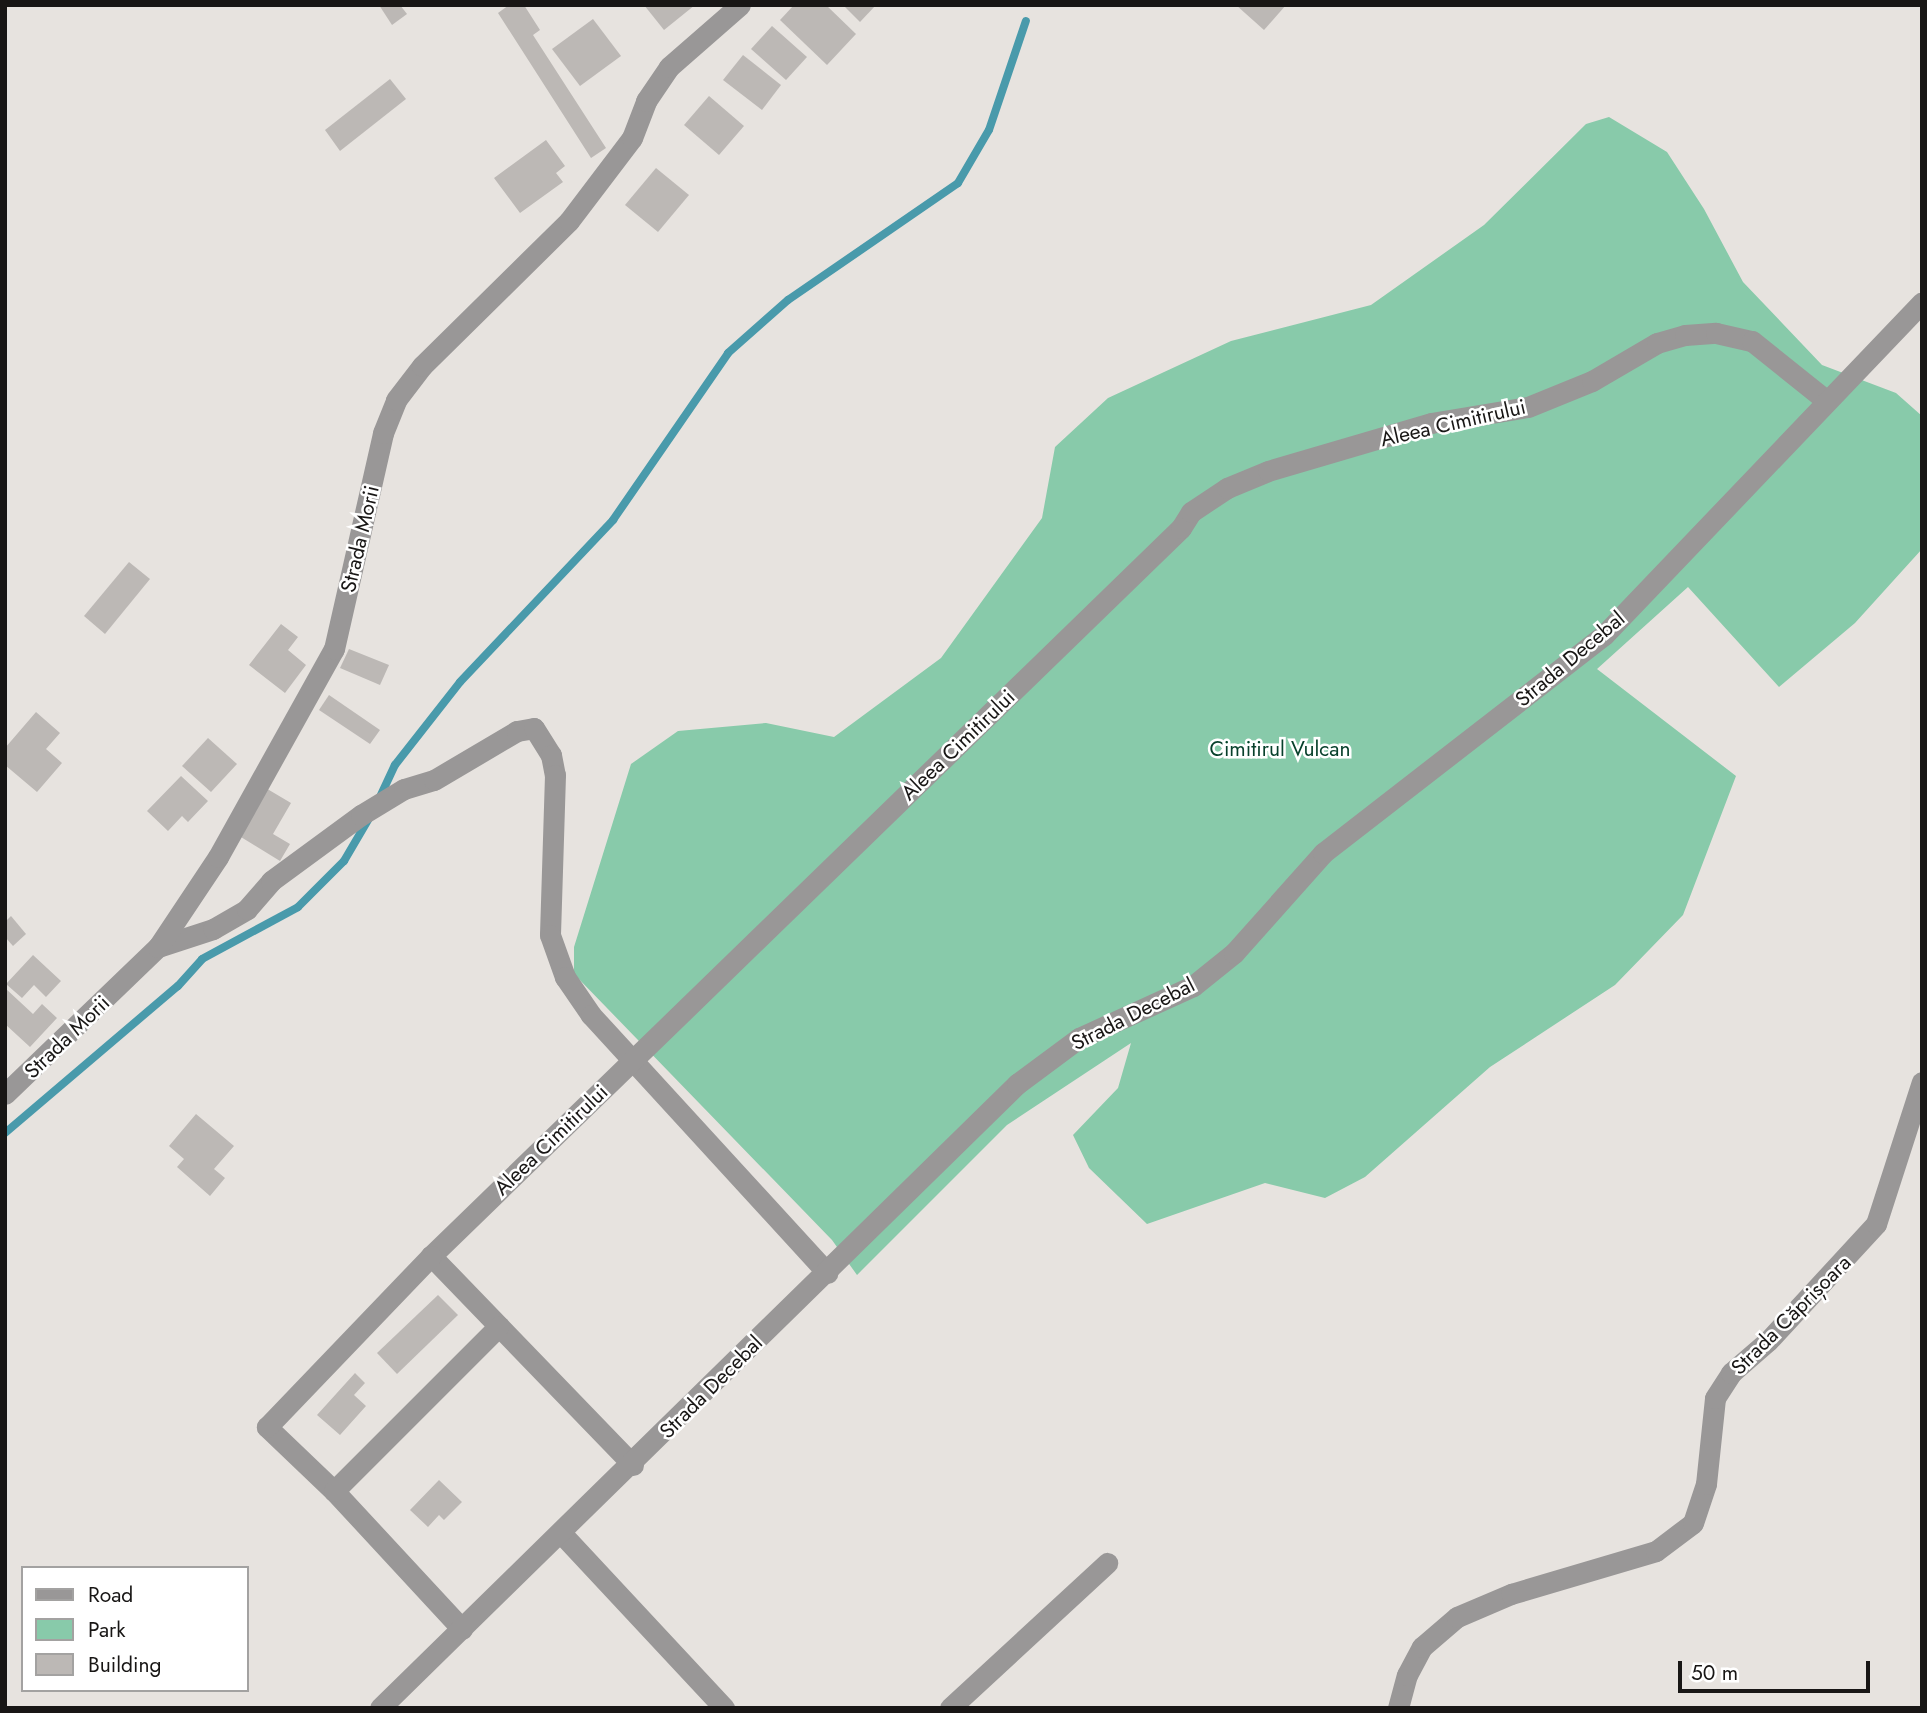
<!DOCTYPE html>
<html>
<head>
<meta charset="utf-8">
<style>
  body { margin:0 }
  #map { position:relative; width:1927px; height:1713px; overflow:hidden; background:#e7e3df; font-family:Jost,sans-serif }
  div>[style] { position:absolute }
  .green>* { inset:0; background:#88caaa }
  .stream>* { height:8px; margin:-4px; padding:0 4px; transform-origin:4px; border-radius:4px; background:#499aab }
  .building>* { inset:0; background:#bcb8b5 }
  .minor>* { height:21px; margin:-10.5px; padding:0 10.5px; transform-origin:10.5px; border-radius:10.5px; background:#999797 }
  span { translate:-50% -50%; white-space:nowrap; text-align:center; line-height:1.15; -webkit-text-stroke:5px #fff; paint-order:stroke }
  .street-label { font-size:21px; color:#181615 }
  .park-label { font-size:21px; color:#07402b }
  .frame { position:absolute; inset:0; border:7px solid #181615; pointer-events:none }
  .legend { position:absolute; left:21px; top:1566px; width:228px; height:126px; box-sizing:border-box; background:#fff; border:2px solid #a3a2a1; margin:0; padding:9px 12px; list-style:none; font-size:21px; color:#181615 }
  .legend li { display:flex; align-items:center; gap:14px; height:35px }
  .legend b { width:35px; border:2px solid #a3a2a1 }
  .scale { position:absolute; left:1678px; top:1661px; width:192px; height:32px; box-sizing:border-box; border:4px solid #181615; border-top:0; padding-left:9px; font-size:21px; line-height:24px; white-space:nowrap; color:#181615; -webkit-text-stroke:5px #fff; paint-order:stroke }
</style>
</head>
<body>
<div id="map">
  <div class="green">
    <div style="clip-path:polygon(1609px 117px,1667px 152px,1704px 209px,1743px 282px,1822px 365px,1896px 393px,1922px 416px,1922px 549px,1855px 623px,1779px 687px,1688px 587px,1597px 669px,1736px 776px,1683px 915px,1615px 985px,1490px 1067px,1365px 1177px,1325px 1198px,1265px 1183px,1147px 1224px,1089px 1168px,1073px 1135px,1118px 1088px,1131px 1043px,1007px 1125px,857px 1275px,832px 1240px,574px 974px,574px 947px,631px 764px,678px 731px,766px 723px,834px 737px,941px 658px,1042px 518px,1055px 447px,1108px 398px,1231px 341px,1371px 305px,1484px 225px,1586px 124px)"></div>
  </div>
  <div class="stream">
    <div style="left:380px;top:797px;width:35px;rotate:-65deg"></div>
    <div style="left:395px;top:765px;width:105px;rotate:-51.9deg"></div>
    <div style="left:460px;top:682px;width:223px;rotate:-46.6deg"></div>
    <div style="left:613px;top:520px;width:203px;rotate:-55.4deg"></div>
    <div style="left:728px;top:353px;width:80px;rotate:-41.5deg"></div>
    <div style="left:788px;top:300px;width:206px;rotate:-34.5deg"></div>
    <div style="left:958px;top:183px;width:61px;rotate:-59.7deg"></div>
    <div style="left:989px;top:130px;width:115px;rotate:-71.3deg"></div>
    <div style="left:5px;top:1133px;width:227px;rotate:-40.4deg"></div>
    <div style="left:178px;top:986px;width:36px;rotate:-48deg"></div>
    <div style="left:202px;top:959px;width:109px;rotate:-28.4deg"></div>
    <div style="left:298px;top:907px;width:65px;rotate:-45deg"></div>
    <div style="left:344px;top:861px;width:53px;rotate:-59.6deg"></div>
  </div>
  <div class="building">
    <div style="clip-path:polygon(379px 5px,400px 5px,407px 14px,392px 25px)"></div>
    <div style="clip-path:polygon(509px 5px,524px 5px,540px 30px,533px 35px,606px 148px,591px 158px,498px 13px)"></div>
    <div style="clip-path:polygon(644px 5px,695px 5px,664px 30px)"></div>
    <div style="clip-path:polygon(794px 5px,826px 5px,856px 34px,827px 65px,780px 20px)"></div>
    <div style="clip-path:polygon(843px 5px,876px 5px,860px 22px)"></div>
    <div style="clip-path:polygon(1236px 5px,1286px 5px,1264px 30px)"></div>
    <div style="clip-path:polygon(593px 19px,621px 56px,580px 86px,552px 49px)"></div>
    <div style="clip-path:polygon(772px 26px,807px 57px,786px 80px,751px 49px)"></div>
    <div style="clip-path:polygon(743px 55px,781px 85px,762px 110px,723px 80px)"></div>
    <div style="clip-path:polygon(390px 79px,406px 99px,340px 151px,325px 130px)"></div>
    <div style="clip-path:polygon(709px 96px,744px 126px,719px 155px,684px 125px)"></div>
    <div style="clip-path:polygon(546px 140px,565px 166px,556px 173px,563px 182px,520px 213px,494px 178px)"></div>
    <div style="clip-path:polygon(656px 168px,689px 195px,658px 232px,625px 205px)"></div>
    <div style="clip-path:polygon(129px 562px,150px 579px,105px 634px,84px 616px)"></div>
    <div style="clip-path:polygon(281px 624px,298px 637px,288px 650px,306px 665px,285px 693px,249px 665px)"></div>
    <div style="clip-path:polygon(349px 649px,389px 665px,380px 685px,340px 668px)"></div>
    <div style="clip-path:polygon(329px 695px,380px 730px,370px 744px,319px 710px)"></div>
    <div style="clip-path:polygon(36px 712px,60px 733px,46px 749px,62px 763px,37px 792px,5px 765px,5px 748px)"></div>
    <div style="clip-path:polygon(208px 738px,237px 764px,211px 792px,182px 766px)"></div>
    <div style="clip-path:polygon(181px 776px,208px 801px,188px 822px,182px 816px,168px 831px,147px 811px)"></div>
    <div style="clip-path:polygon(264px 787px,291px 803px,273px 834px,290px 844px,280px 861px,236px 834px)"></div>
    <div style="clip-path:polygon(11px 916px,26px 934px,13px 946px,5px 937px,5px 922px)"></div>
    <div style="clip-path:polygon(33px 955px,61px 981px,46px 997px,34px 985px,22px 998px,6px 984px)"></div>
    <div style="clip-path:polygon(5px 988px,33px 1014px,42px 1004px,57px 1018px,30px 1047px,5px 1024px)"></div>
    <div style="clip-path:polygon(196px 1114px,234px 1146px,214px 1169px,225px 1178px,210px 1196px,177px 1167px,184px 1159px,169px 1146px)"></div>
    <div style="clip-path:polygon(438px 1295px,458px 1315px,397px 1374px,377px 1353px)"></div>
    <div style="clip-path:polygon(355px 1373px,365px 1383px,354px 1395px,366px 1406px,340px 1435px,317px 1415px)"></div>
    <div style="clip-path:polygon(439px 1480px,462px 1502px,444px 1520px,439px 1515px,428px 1527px,410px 1510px)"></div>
  </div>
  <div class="minor">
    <div style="left:158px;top:947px;width:58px;rotate:-18.1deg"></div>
    <div style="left:213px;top:929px;width:39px;rotate:-30deg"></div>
    <div style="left:247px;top:909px;width:37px;rotate:-49deg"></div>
    <div style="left:271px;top:881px;width:112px;rotate:-36.3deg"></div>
    <div style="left:361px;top:815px;width:50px;rotate:-31.2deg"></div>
    <div style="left:404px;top:789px;width:31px;rotate:-17deg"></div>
    <div style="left:434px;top:780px;width:96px;rotate:-30.6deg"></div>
    <div style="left:517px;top:731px;width:17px;rotate:-10deg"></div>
    <div style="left:534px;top:728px;width:32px;rotate:58deg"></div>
    <div style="left:551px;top:755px;width:20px;rotate:79deg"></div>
    <div style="left:555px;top:775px;width:160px;rotate:91.8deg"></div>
    <div style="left:550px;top:935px;width:45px;rotate:70.3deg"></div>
    <div style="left:565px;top:977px;width:46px;rotate:55.6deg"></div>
    <div style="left:591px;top:1015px;width:350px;rotate:47.5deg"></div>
    <div style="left:5px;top:1094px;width:212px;rotate:-43.9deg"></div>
    <div style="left:158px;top:947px;width:108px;rotate:-56.3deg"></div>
    <div style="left:218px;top:857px;width:238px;rotate:-60.9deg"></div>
    <div style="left:334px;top:649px;width:221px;rotate:-77.2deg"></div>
    <div style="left:383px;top:433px;width:35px;rotate:-68deg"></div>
    <div style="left:396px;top:400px;width:43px;rotate:-52.6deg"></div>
    <div style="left:422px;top:366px;width:206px;rotate:-44.6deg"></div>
    <div style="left:569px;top:221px;width:104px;rotate:-52.8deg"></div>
    <div style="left:632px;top:138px;width:40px;rotate:-69deg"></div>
    <div style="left:646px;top:101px;width:41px;rotate:-55.9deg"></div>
    <div style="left:669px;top:67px;width:94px;rotate:-41.1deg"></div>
    <div style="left:633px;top:1465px;width:291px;rotate:-134deg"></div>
    <div style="left:431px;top:1256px;width:1045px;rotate:-44.15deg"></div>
    <div style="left:1181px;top:528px;width:19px;rotate:-58deg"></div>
    <div style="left:1191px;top:512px;width:43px;rotate:-33.7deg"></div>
    <div style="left:1227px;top:488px;width:44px;rotate:-22.5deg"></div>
    <div style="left:1268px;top:471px;width:170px;rotate:-16.4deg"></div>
    <div style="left:1431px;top:423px;width:98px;rotate:-9.4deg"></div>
    <div style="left:1528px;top:407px;width:69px;rotate:-22.1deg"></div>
    <div style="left:1592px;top:381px;width:75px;rotate:-30.3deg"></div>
    <div style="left:1657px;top:343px;width:29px;rotate:-16deg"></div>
    <div style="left:1685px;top:335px;width:31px;rotate:-4deg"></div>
    <div style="left:1716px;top:333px;width:37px;rotate:13deg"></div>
    <div style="left:1752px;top:341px;width:96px;rotate:38.7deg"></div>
    <div style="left:334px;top:1491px;width:93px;rotate:-136.3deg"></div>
    <div style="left:267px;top:1427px;width:237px;rotate:-46.2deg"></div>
    <div style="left:561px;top:1533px;width:239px;rotate:47deg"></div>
    <div style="left:462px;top:1629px;width:188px;rotate:-132.8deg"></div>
    <div style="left:334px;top:1491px;width:233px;rotate:-45deg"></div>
    <div style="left:380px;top:1708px;width:892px;rotate:-44.41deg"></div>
    <div style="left:1017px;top:1084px;width:77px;rotate:-36.6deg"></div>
    <div style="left:1079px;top:1038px;width:125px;rotate:-24.5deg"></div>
    <div style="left:1193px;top:986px;width:53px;rotate:-38.8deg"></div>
    <div style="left:1234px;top:953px;width:134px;rotate:-48.3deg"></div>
    <div style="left:1323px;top:853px;width:356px;rotate:-37.8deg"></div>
    <div style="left:1604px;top:635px;width:460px;rotate:-46.3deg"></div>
    <div style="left:950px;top:1708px;width:214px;rotate:-42.7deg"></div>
    <div style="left:1398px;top:1708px;width:34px;rotate:-75deg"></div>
    <div style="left:1407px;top:1675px;width:32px;rotate:-62deg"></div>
    <div style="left:1422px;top:1647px;width:46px;rotate:-40.6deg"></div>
    <div style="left:1457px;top:1617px;width:59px;rotate:-23.1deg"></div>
    <div style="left:1511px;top:1594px;width:151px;rotate:-16.5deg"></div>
    <div style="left:1656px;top:1551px;width:46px;rotate:-37.1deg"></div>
    <div style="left:1693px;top:1523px;width:41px;rotate:-71.6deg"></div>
    <div style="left:1706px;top:1484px;width:86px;rotate:-84deg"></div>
    <div style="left:1715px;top:1398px;width:30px;rotate:-57deg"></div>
    <div style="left:1731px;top:1373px;width:49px;rotate:-40.9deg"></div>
    <div style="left:1768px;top:1341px;width:159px;rotate:-47.3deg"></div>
    <div style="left:1876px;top:1224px;width:149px;rotate:-72.1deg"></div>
  </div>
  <div class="street-label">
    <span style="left:1453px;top:423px;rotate:-13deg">Aleea Cimitirului</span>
    <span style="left:360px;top:539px;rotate:-77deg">Strada Morii</span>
    <span style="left:1570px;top:659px;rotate:-40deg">Strada Decebal</span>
    <span style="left:958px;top:745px;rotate:-44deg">Aleea Cimitirului</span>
    <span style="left:1133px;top:1014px;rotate:-27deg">Strada Decebal</span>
    <span style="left:67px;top:1037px;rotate:-44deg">Strada Morii</span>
    <span style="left:551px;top:1140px;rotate:-44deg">Aleea Cimitirului</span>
    <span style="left:1791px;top:1315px;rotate:-45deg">Strada Căprișoara</span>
    <span style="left:711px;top:1387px;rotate:-45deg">Strada Decebal</span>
  </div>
  <div class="park-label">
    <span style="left:1280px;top:749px">Cimitirul Vulcan</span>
  </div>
  <div class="frame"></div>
  <ul class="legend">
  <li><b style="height:9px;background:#999797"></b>Road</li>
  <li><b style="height:19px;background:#88caaa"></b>Park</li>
  <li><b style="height:19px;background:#bcb8b5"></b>Building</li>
  </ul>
  <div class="scale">50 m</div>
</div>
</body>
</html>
